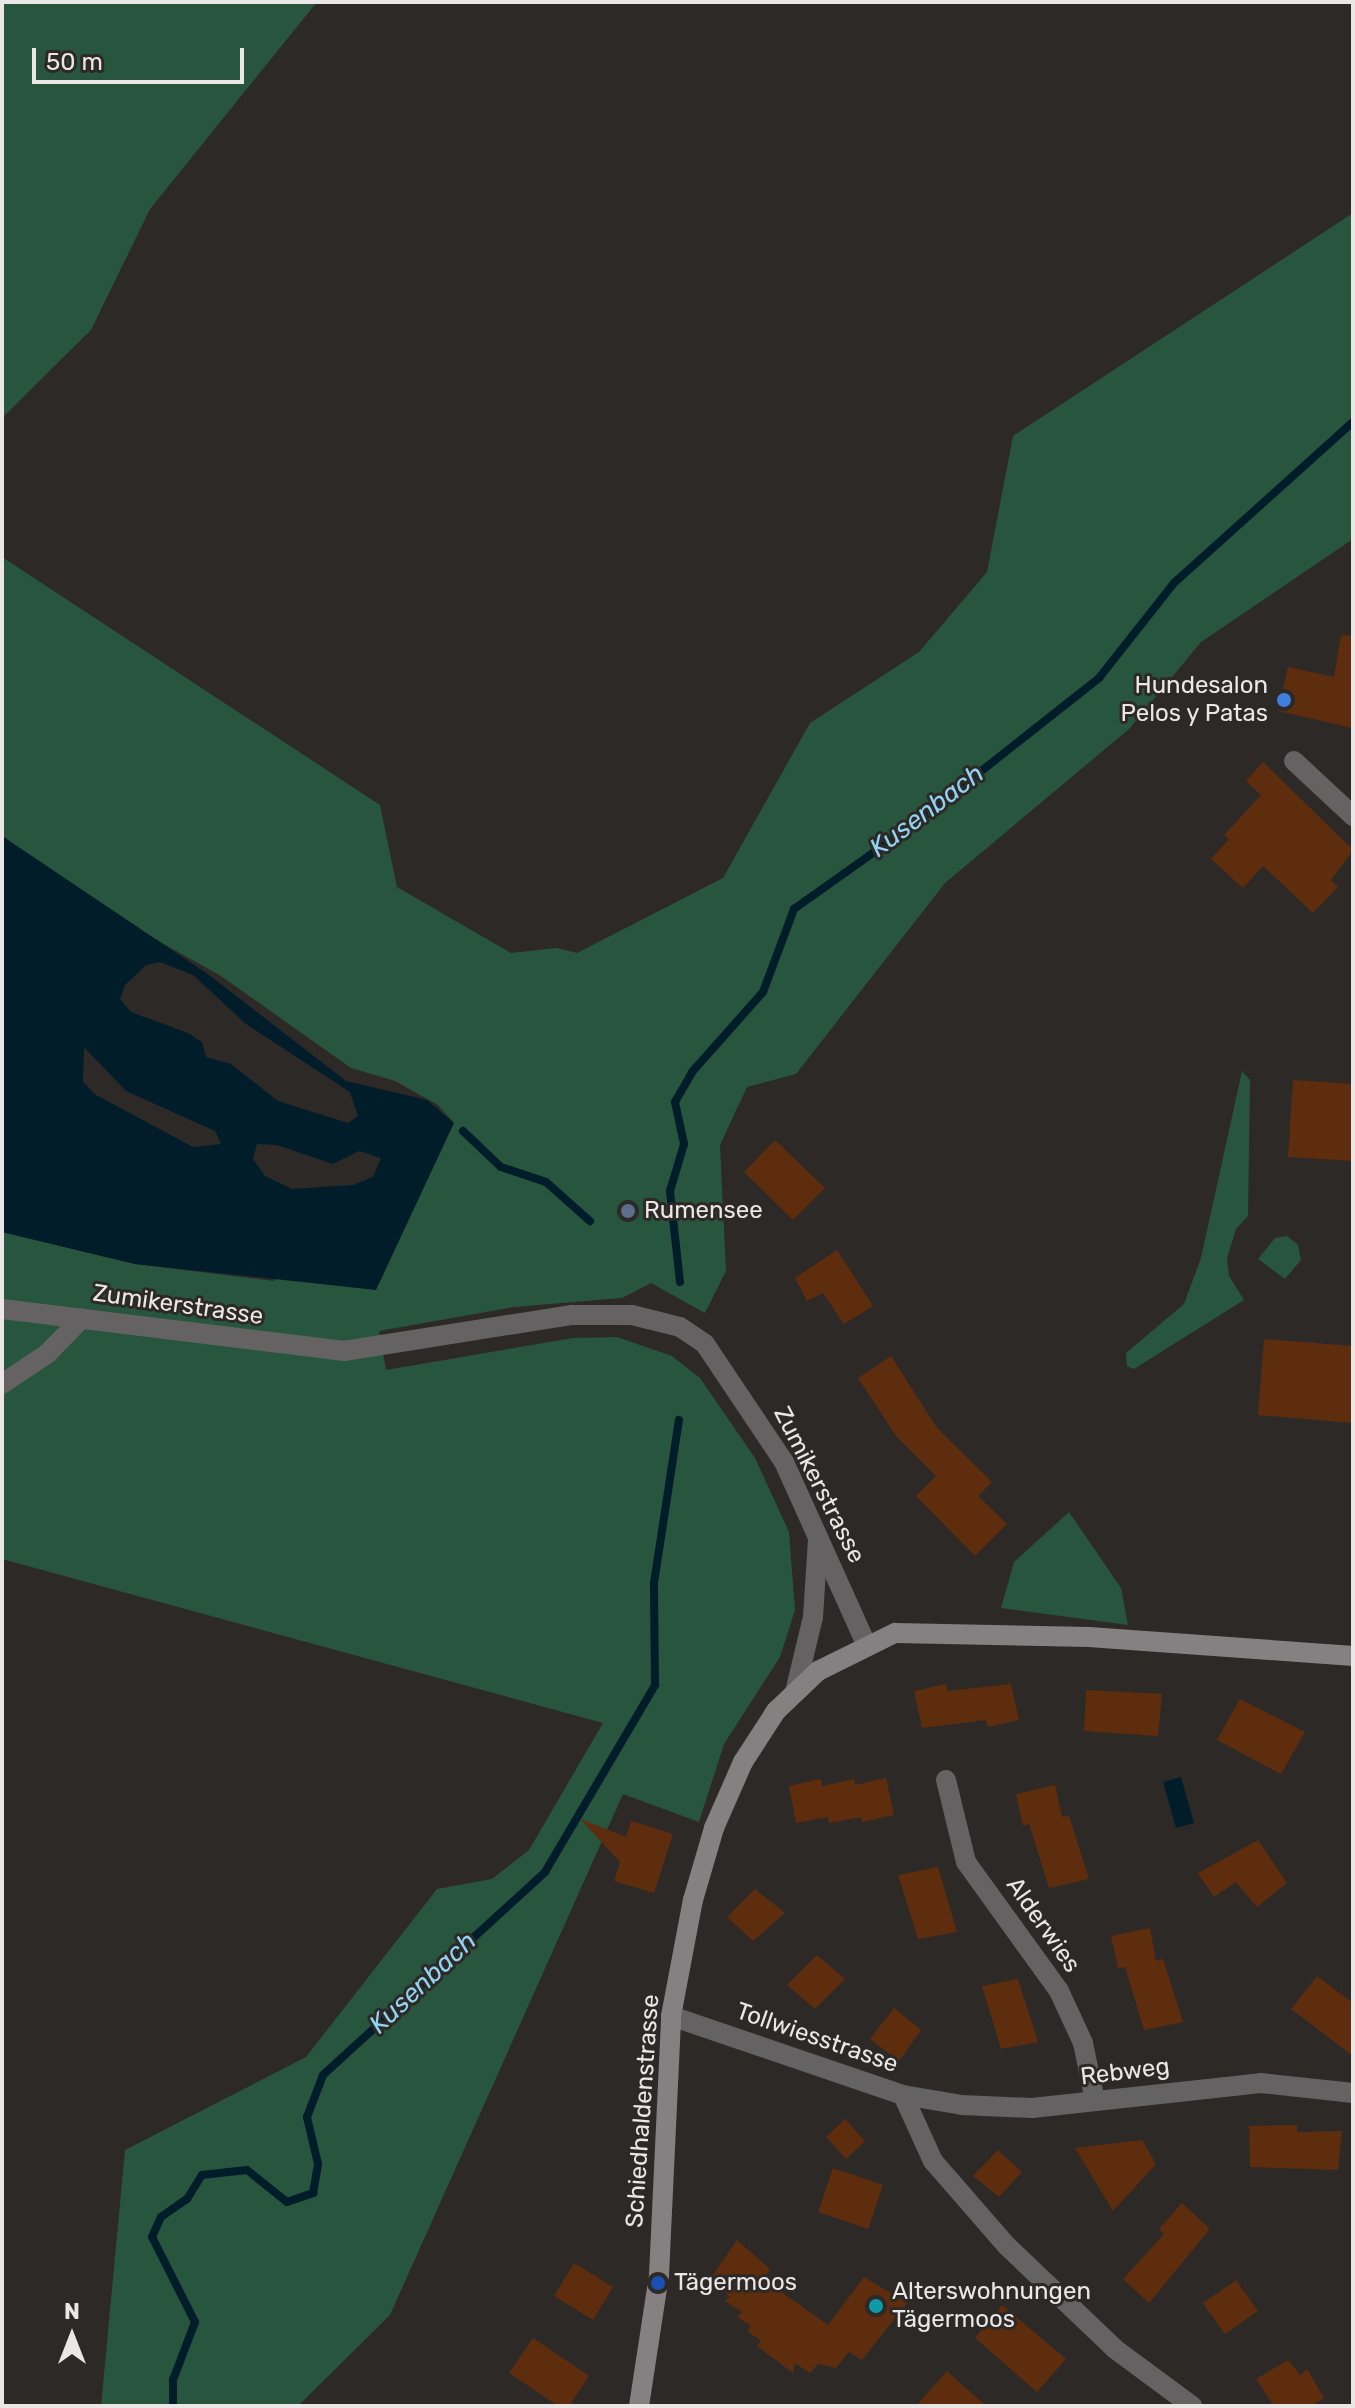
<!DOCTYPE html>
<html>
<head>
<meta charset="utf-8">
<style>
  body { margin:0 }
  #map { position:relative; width:1355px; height:2408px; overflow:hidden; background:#2d2927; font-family:Rubik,sans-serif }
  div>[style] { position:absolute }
  .green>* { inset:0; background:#28553e }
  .water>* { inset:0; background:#011d29 }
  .stream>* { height:8px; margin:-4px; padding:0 4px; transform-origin:4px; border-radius:4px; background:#011d29 }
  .building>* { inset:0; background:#5e2d0e }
  .minor>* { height:20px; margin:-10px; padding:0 10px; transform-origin:10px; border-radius:10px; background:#646262 }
  .secondary>* { height:20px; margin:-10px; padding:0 10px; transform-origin:10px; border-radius:10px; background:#858182 }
  .dots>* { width:22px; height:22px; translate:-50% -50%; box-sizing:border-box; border:4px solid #2d2927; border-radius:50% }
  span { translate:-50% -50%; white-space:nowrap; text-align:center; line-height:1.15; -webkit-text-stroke:6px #2d2927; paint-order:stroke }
  .poi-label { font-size:24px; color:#eae7e6 }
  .right { translate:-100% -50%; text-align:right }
  .left { translate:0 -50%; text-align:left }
  .street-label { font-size:24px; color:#eae7e6 }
  .water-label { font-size:26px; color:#91d3f3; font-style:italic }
  .frame { position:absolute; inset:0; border:4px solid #eae7e6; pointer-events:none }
  .north { position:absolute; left:32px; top:2296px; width:80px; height:80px; -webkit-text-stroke:6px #2d2927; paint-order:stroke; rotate:0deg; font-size:22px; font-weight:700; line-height:32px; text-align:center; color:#eae7e6 }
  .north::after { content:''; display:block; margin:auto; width:28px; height:36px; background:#eae7e6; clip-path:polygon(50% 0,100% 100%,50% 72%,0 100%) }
  .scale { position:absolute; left:32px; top:48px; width:212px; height:36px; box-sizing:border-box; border:4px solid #eae7e6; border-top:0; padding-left:10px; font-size:24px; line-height:28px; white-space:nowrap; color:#eae7e6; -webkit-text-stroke:6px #2d2927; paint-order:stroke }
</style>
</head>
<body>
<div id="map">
  <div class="green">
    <div style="clip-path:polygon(2px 2px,317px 2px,150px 209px,91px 330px,2px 418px)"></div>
    <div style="clip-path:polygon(1353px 213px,1353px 539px,1201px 642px,1129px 729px,945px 883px,796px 1074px,747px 1087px,720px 1145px,726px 1271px,705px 1313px,651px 1283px,622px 1298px,514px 1307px,379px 1331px,386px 1370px,573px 1338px,617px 1337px,672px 1356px,700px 1378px,755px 1458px,789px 1532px,795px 1610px,780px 1657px,724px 1744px,699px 1822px,623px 1794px,390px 2315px,298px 2406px,101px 2406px,125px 2150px,306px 2057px,437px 1889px,492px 1879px,529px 1850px,603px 1723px,2px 1559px,2px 1232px,135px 1264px,274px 1281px,454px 1123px,438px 1105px,395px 1081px,351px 1068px,221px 976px,146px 934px,2px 836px,2px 557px,380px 805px,397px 887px,511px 953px,557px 948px,577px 953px,723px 878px,810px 723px,919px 652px,987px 572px,1013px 436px)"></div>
    <div style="clip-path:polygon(1242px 1071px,1250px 1080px,1248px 1216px,1236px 1229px,1227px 1258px,1229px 1276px,1244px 1300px,1134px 1369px,1127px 1366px,1126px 1353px,1184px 1304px,1201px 1258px)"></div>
    <div style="clip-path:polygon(1287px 1236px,1298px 1245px,1301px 1260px,1285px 1279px,1258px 1259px,1275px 1238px)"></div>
    <div style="clip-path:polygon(1069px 1512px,1121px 1588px,1128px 1625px,1001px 1608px,1014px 1562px)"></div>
  </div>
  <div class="water">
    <div style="clip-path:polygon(evenodd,2px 836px,209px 975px,346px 1081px,427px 1100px,454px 1123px,376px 1290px,135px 1264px,2px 1232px,2px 836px,160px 962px,193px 975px,246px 1024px,350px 1092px,358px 1116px,348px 1123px,278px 1101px,231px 1064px,206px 1057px,202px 1042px,188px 1033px,131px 1012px,120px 999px,125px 985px,146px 965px,160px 962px,2px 836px,84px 1047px,126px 1091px,215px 1131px,221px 1144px,193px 1147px,96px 1095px,83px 1082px,84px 1047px,2px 836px,257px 1144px,277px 1145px,333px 1164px,359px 1151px,381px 1158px,373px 1177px,353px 1185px,292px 1189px,265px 1176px,253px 1159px,257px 1144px)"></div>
    <div style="clip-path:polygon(1181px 1777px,1194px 1823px,1176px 1828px,1163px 1782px)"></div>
  </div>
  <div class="stream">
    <div style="left:463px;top:1131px;width:52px;rotate:43.5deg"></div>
    <div style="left:501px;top:1167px;width:47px;rotate:18.4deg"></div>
    <div style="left:546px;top:1182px;width:59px;rotate:41.6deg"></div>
    <div style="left:680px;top:1282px;width:92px;rotate:-96.3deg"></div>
    <div style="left:670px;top:1191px;width:49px;rotate:-73.4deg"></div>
    <div style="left:684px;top:1144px;width:43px;rotate:-102.1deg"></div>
    <div style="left:675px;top:1102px;width:34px;rotate:-60deg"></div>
    <div style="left:692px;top:1072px;width:107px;rotate:-48.4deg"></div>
    <div style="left:763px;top:992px;width:89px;rotate:-69.5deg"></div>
    <div style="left:794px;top:909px;width:152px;rotate:-35.4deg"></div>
    <div style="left:918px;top:821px;width:231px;rotate:-38.3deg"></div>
    <div style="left:1099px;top:678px;width:121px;rotate:-51.7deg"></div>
    <div style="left:1174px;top:583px;width:241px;rotate:-42deg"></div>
    <div style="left:173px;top:2406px;width:26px;rotate:-90deg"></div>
    <div style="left:173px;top:2380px;width:62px;rotate:-69.2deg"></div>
    <div style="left:195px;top:2322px;width:95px;rotate:-116.8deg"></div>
    <div style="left:152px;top:2237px;width:22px;rotate:-66deg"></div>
    <div style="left:161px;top:2217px;width:32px;rotate:-35deg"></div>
    <div style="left:187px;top:2199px;width:28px;rotate:-58deg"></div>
    <div style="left:202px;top:2175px;width:45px;rotate:-6.3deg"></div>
    <div style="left:247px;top:2170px;width:51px;rotate:38.7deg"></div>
    <div style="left:287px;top:2202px;width:28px;rotate:-19deg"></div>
    <div style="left:313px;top:2193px;width:29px;rotate:-80deg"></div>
    <div style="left:318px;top:2164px;width:48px;rotate:-103.2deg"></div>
    <div style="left:307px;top:2117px;width:45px;rotate:-69.1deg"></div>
    <div style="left:323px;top:2075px;width:301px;rotate:-42.4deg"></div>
    <div style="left:545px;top:1872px;width:217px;rotate:-59.5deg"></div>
    <div style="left:655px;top:1685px;width:102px;rotate:-90.6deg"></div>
    <div style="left:654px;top:1583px;width:165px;rotate:-81.3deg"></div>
  </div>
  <div class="building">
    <div style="clip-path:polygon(1341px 635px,1353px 636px,1353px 728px,1278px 711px,1288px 667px,1334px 677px)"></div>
    <div style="clip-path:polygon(1263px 762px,1353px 850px,1331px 880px,1338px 887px,1313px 913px,1263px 866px,1243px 888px,1211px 859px,1229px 839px,1224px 835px,1261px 795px,1246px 781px)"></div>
    <div style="clip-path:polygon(1293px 1080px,1353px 1084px,1353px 1161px,1288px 1157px)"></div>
    <div style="clip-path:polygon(775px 1140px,825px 1188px,793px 1220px,744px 1172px)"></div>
    <div style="clip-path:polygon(837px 1250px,873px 1306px,844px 1324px,823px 1293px,807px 1301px,795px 1278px)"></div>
    <div style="clip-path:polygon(1264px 1339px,1353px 1346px,1353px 1423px,1258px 1415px)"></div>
    <div style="clip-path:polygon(891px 1356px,937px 1428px,992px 1482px,978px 1496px,1007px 1524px,975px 1556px,916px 1496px,936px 1476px,896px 1436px,858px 1378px)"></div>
    <div style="clip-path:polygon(946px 1684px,947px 1691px,1011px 1684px,1019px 1720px,988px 1727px,986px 1720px,922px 1728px,914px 1691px)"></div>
    <div style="clip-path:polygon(1086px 1690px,1162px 1694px,1158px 1736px,1084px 1731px)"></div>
    <div style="clip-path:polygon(1240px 1699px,1305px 1732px,1281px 1774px,1217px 1740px)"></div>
    <div style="clip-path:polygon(886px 1778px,894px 1815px,862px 1822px,861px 1817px,829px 1823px,828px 1817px,796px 1823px,789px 1786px,821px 1779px,822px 1786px,854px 1779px,855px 1785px)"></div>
    <div style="clip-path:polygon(1055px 1785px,1062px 1817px,1069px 1816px,1089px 1879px,1049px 1888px,1029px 1824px,1023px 1826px,1016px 1794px)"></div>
    <div style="clip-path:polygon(580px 1819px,626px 1837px,631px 1821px,673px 1834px,654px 1893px,614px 1881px,620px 1862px)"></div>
    <div style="clip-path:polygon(1258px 1840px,1287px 1883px,1257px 1907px,1236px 1882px,1214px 1897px,1198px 1873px)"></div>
    <div style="clip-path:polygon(938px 1867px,957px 1932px,918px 1939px,898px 1875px)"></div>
    <div style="clip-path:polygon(755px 1889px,785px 1913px,753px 1941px,727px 1917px)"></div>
    <div style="clip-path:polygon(1150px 1928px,1156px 1961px,1163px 1959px,1183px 2022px,1144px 2030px,1125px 1967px,1118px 1968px,1111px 1936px)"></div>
    <div style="clip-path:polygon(817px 1955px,845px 1979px,815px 2009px,787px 1985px)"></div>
    <div style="clip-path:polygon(1317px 1976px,1353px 2003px,1353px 2056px,1291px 2009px)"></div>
    <div style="clip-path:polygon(1018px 1979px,1038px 2042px,1001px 2049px,982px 1986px)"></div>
    <div style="clip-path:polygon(894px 2008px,921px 2030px,899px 2061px,870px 2039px)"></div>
    <div style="clip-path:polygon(845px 2119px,865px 2141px,846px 2159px,826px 2137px)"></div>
    <div style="clip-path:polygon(1297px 2125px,1297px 2132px,1342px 2131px,1338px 2170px,1250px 2167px,1249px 2126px)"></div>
    <div style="clip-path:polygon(1142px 2140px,1156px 2164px,1113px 2211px,1075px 2148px)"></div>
    <div style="clip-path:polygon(998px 2150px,1022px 2172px,999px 2197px,973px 2176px)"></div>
    <div style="clip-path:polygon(833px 2168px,883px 2185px,868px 2229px,818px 2212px)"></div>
    <div style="clip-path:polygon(1182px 2203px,1210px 2229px,1149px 2303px,1123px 2279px,1164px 2234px,1159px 2229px)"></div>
    <div style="clip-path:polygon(737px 2240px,770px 2269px,767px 2274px,781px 2284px,777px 2289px,828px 2325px,864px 2277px,907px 2303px,862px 2360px,849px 2352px,836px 2368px,818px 2364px,810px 2373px,795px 2363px,793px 2373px,757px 2346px,761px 2341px,747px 2331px,751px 2326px,737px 2317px,742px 2312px,725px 2301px,730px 2297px,711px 2278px)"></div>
    <div style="clip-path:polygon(574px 2263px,613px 2287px,593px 2320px,554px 2296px)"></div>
    <div style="clip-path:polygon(1236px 2280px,1258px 2311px,1225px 2334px,1203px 2303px)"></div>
    <div style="clip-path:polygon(1002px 2305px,1066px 2359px,1037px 2392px,975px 2338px)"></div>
    <div style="clip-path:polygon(533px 2338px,589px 2376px,569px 2406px,558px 2406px,509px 2373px)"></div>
    <div style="clip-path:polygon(1288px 2360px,1300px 2375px,1307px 2369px,1324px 2398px,1311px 2406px,1274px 2406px,1256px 2379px)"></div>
    <div style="clip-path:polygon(947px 2371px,986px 2406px,916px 2406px)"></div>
  </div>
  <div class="minor">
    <div style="left:1294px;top:761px;width:81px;rotate:43deg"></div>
    <div style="left:2px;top:1309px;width:345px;rotate:7deg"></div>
    <div style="left:344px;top:1351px;width:231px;rotate:-9deg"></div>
    <div style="left:572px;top:1315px;width:60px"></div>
    <div style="left:632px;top:1315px;width:49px;rotate:14deg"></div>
    <div style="left:680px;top:1327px;width:30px;rotate:34deg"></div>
    <div style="left:705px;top:1344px;width:142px;rotate:56.2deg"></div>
    <div style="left:784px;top:1462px;width:200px;rotate:65.7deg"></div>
    <div style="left:2px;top:1384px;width:54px;rotate:-33.7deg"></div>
    <div style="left:47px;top:1354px;width:50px;rotate:-45.8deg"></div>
    <div style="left:795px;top:1692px;width:77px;rotate:-76.5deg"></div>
    <div style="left:813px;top:1617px;width:77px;rotate:-86.3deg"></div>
    <div style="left:946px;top:1780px;width:84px;rotate:76.3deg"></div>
    <div style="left:966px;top:1862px;width:159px;rotate:54.2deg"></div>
    <div style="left:1059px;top:1991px;width:57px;rotate:65.2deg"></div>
    <div style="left:1083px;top:2043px;width:59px;rotate:78.3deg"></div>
    <div style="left:671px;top:2016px;width:245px;rotate:18.8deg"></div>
    <div style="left:903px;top:2095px;width:72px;rotate:65.6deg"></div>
    <div style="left:933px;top:2161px;width:113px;rotate:49deg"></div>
    <div style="left:1007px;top:2246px;width:149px;rotate:43.6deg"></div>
    <div style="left:1115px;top:2349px;width:96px;rotate:36.5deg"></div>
    <div style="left:903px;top:2095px;width:60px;rotate:9.6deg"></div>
    <div style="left:962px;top:2105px;width:70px;rotate:2.5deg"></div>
    <div style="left:1032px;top:2108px;width:230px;rotate:-6.2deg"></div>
    <div style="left:1261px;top:2083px;width:93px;rotate:6.2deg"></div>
  </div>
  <div class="secondary">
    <div style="left:639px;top:2406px;width:133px;rotate:-81.3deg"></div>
    <div style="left:659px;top:2275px;width:259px;rotate:-87.3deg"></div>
    <div style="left:671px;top:2016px;width:118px;rotate:-79.3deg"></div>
    <div style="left:693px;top:1900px;width:75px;rotate:-73.7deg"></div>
    <div style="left:714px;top:1828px;width:72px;rotate:-66.3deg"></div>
    <div style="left:743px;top:1762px;width:61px;rotate:-57.1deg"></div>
    <div style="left:776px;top:1711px;width:58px;rotate:-43.6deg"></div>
    <div style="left:818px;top:1671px;width:86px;rotate:-26.3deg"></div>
    <div style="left:895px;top:1633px;width:194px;rotate:1.2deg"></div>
    <div style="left:1089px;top:1637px;width:265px;rotate:4.1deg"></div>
  </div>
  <div class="dots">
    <div style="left:1284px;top:700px;background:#3f7fe0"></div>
    <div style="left:628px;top:1211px;background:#5c6f8a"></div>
    <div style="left:658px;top:2283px;background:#1a4fb4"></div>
    <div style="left:876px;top:2306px;background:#0f9aa8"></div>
  </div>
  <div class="poi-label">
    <span class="right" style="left:1268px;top:700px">Hundesalon<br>Pelos y Patas</span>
    <span class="left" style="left:644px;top:1211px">Rumensee</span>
    <span class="left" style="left:674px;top:2283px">Tägermoos</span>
    <span class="left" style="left:892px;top:2306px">Alterswohnungen<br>Tägermoos</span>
  </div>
  <div class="street-label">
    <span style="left:178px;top:1305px;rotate:8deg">Zumikerstrasse</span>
    <span style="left:819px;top:1485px;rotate:63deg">Zumikerstrasse</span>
    <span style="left:1043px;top:1925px;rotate:55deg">Alderwies</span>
    <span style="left:817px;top:2038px;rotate:19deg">Tollwiesstrasse</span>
    <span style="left:1125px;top:2072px;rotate:-7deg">Rebweg</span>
    <span style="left:643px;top:2111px;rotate:-86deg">Schiedhaldenstrasse</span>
  </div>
  <div class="water-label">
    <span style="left:927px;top:811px;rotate:-37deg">Kusenbach</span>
    <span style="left:423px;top:1983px;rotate:-43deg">Kusenbach</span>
  </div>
  <div class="frame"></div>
  <div class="north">N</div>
  <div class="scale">50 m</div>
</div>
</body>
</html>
